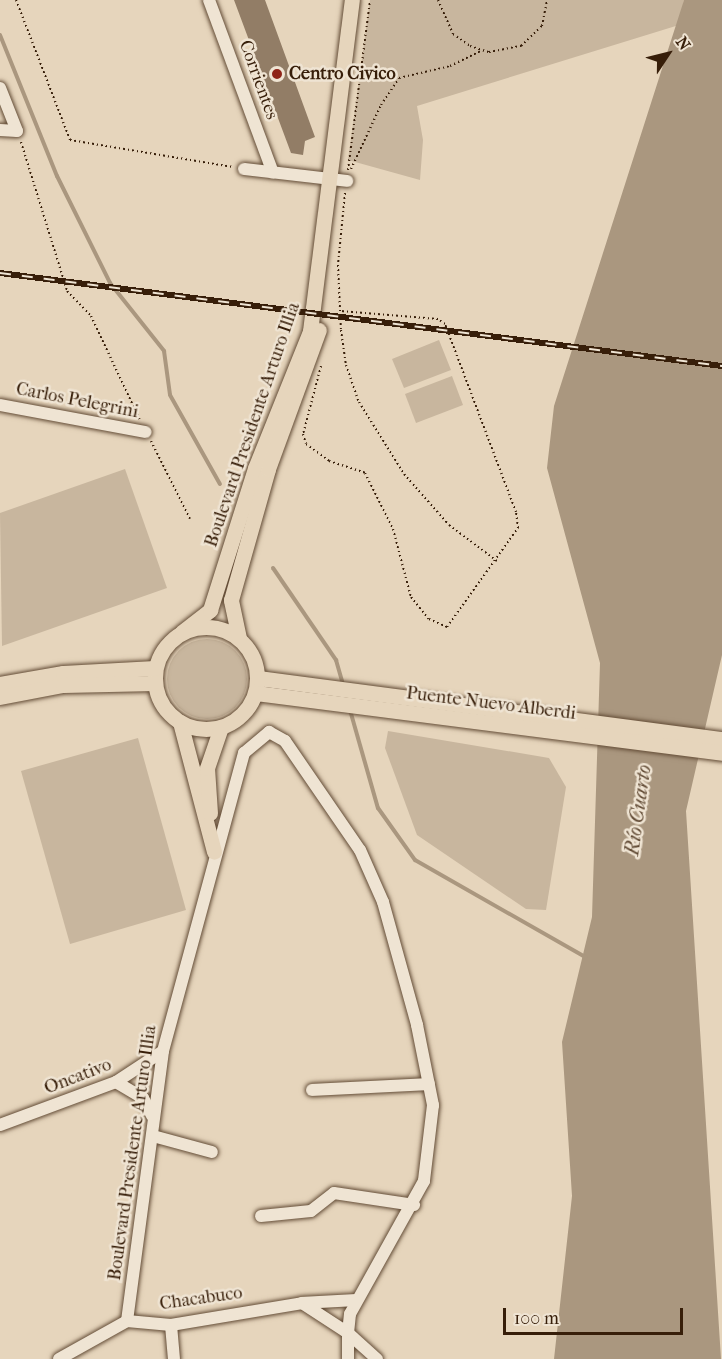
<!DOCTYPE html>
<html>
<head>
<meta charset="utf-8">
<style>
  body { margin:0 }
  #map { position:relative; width:722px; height:1359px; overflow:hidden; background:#e6d5bc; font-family:"IM FELL French Canon",serif }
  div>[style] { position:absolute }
  .green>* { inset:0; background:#c8b69e }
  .round { border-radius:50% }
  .water>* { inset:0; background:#aa977f }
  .stream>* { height:4px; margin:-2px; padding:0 2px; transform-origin:2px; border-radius:2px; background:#aa977f }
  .building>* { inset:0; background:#927d66 }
  .path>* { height:2px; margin-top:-1px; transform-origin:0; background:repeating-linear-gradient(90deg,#371e09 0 1.5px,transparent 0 4.5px) }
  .roads { filter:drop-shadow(0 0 2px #634c36) drop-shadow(0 0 2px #634c36) }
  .minor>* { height:12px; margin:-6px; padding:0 6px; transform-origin:6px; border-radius:6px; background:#efe4d3 }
  .major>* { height:15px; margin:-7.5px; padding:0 7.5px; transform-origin:7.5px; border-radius:7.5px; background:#e6d5bc }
  .major>.ring { margin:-7.5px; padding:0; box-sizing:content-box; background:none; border:15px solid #e6d5bc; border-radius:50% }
  .rail>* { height:6px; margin-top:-3px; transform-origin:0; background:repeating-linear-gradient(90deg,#efe4d3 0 11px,#371e09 0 22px); box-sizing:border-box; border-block:2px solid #371e09 }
  .dots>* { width:16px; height:16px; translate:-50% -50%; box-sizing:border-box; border:3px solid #efe4d3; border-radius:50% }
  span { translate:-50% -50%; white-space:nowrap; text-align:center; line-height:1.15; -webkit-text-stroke:5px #efe4d3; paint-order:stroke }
  .poi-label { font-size:18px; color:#371e09; font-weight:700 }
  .left { translate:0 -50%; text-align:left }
  .street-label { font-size:18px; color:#371e09 }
  .water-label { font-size:20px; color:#5f4832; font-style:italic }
  .north { position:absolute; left:638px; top:24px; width:60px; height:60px; -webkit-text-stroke:4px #efe4d3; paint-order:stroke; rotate:55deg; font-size:16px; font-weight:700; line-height:24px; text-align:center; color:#371e09 }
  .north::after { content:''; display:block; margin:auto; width:21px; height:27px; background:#371e09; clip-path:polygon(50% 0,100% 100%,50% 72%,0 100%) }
  .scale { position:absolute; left:503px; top:1308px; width:180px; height:27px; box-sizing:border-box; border:3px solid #371e09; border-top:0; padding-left:8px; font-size:18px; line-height:21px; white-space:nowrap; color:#371e09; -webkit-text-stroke:4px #efe4d3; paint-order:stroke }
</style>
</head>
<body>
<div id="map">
  <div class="green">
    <div style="clip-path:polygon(370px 0,684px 0,679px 25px,417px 106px,423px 140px,420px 180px,348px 160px)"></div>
    <div style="clip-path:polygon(439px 340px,451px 370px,404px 388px,392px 359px)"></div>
    <div style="clip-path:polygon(452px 376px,463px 405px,416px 423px,405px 394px)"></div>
    <div style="clip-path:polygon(125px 469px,167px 588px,2px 646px,0 513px)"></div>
    <div class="round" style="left:167px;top:639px;width:80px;height:80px"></div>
    <div style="clip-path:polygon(388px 731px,549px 758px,566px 787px,546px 910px,526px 909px,417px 835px,385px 748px)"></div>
    <div style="clip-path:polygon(138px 738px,186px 910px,70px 944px,21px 771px)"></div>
  </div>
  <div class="water">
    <div style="clip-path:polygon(684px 0,722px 0,722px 655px,686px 811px,721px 1359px,554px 1359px,572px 1196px,562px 1042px,592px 917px,600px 663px,547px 468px,554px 406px)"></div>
  </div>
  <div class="stream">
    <div style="left:0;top:35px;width:152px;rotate:68deg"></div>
    <div style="left:57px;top:176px;width:119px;rotate:63.6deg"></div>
    <div style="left:110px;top:283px;width:87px;rotate:51.5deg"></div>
    <div style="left:164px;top:351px;width:44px;rotate:82.2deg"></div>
    <div style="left:170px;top:395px;width:102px;rotate:60.7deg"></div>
    <div style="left:273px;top:568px;width:112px;rotate:55.6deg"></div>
    <div style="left:336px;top:660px;width:26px;rotate:74deg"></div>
    <div style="left:350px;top:710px;width:102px;rotate:74.1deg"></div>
    <div style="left:378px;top:808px;width:64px;rotate:54.6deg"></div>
    <div style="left:415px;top:860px;width:196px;rotate:29.7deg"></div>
  </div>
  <div class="building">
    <div style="clip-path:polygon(234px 0,265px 0,315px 137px,305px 141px,303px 155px,291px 153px)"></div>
  </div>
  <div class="path">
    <div style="left:16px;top:0;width:150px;rotate:68.9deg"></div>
    <div style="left:70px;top:140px;width:165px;rotate:9.4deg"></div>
    <div style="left:438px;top:0;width:37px;rotate:66deg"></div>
    <div style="left:453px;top:34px;width:21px;rotate:35deg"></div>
    <div style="left:470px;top:46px;width:20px;rotate:18deg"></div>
    <div style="left:489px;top:52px;width:33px;rotate:-11deg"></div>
    <div style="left:521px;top:46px;width:29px;rotate:-44deg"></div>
    <div style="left:542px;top:26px;width:26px;rotate:-79deg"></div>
    <div style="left:21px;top:142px;width:156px;rotate:72.8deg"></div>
    <div style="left:67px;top:291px;width:35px;rotate:46deg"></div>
    <div style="left:91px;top:316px;width:115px;rotate:64.8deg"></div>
    <div style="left:351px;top:169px;width:71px;rotate:-64.9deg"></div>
    <div style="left:381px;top:105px;width:32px;rotate:-56deg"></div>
    <div style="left:399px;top:78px;width:52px;rotate:-13.2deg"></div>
    <div style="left:450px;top:66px;width:34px;rotate:-26deg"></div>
    <div style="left:348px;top:170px;width:171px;rotate:-82.6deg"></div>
    <div style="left:345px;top:193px;width:72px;rotate:95.6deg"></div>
    <div style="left:338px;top:265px;width:65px;rotate:87.4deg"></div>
    <div style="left:341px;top:330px;width:35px;rotate:82deg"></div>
    <div style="left:346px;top:365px;width:39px;rotate:71deg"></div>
    <div style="left:359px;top:402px;width:85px;rotate:58deg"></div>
    <div style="left:404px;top:474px;width:68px;rotate:48.6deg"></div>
    <div style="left:449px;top:525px;width:60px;rotate:36.9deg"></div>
    <div style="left:321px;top:366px;width:70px;rotate:104.8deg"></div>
    <div style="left:303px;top:434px;width:10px;rotate:73deg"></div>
    <div style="left:306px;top:444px;width:29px;rotate:36deg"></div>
    <div style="left:329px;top:461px;width:38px;rotate:18deg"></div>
    <div style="left:365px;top:473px;width:63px;rotate:63.4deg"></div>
    <div style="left:393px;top:529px;width:70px;rotate:75.2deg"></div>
    <div style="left:411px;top:597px;width:28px;rotate:51deg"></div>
    <div style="left:429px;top:619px;width:20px;rotate:24deg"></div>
    <div style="left:447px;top:627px;width:122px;rotate:-54.4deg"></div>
    <div style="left:518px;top:528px;width:16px;rotate:-97deg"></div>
    <div style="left:516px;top:512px;width:201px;rotate:-110.7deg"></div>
    <div style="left:445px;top:324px;width:9px;rotate:-144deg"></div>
    <div style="left:438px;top:319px;width:98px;rotate:-175.3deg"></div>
    <div style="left:151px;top:441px;width:87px;rotate:63.4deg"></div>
  </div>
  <div class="roads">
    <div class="minor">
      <div style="left:209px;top:0;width:184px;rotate:69.7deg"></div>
      <div style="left:0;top:88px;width:46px;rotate:68.4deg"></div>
      <div style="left:17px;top:131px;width:17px;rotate:-177deg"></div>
      <div style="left:244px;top:169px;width:104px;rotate:6.6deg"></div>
      <div style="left:0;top:405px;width:148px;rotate:10.5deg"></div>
      <div style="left:116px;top:1082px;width:31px;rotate:31deg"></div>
      <div style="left:143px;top:1098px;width:20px;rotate:63deg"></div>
      <div style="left:312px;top:1090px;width:117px;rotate:-2.9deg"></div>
      <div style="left:0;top:1125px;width:124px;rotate:-20.3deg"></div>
      <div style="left:116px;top:1082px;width:56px;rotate:-33.4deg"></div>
      <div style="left:153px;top:1136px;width:61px;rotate:15.2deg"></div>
      <div style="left:261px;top:1216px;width:50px;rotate:-5.7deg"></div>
      <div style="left:311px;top:1211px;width:29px;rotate:-38deg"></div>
      <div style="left:334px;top:1193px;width:81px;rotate:8.5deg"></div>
      <div style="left:302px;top:1303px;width:53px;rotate:-3.2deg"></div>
      <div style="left:127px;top:1321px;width:272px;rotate:-82.4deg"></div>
      <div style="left:163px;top:1051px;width:309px;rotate:-74.8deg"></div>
      <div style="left:244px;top:753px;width:33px;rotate:-40deg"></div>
      <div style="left:269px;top:732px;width:18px;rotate:29deg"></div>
      <div style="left:285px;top:741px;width:132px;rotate:55.5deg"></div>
      <div style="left:360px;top:850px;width:57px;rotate:66.1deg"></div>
      <div style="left:383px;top:902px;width:128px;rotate:74.5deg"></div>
      <div style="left:417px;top:1025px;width:82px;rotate:78.7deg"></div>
      <div style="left:433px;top:1105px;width:77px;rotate:96.8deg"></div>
      <div style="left:424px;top:1181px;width:152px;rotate:119.1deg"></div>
      <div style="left:350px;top:1314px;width:19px;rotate:96deg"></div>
      <div style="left:348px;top:1333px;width:39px;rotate:42deg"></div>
      <div style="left:171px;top:1325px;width:34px;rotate:85deg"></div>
      <div style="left:59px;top:1359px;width:78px;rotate:-29.2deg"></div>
      <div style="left:127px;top:1321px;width:44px;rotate:5.2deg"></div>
      <div style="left:171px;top:1325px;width:133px;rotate:-9.5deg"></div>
      <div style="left:302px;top:1303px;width:55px;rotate:33.1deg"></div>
      <div style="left:348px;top:1333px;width:26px;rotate:90deg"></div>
    </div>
    <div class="major">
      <div class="ring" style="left:155px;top:627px;width:87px;height:87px"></div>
      <div style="left:182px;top:632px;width:36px;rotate:-38deg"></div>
      <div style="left:210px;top:610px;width:149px;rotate:-72.4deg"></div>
      <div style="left:255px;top:468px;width:148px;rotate:-68.1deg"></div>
      <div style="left:310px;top:331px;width:334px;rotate:-82.8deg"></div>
      <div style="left:239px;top:638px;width:39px;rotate:-102deg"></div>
      <div style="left:231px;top:600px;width:136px;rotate:-74.2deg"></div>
      <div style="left:268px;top:469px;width:148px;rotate:-69.9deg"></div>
      <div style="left:258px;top:678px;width:468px;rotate:7.5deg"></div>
      <div style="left:0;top:684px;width:64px;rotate:-9.9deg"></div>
      <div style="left:63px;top:673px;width:92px;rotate:-3.1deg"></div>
      <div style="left:256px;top:693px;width:470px;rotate:7.3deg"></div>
      <div style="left:0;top:697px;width:64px;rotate:-10.8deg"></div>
      <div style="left:63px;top:685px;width:92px;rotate:-1.2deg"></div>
      <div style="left:180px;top:722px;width:134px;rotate:75.3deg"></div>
      <div style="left:210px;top:813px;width:45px;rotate:-93.8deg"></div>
      <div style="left:207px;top:768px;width:43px;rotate:-71.1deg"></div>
    </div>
  </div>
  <div class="rail">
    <div style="left:0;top:273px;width:728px;rotate:7.34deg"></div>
  </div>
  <div class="dots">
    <div style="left:277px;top:74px;background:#8f2418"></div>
  </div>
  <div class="poi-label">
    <span class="left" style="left:289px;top:74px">Centro Civico</span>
  </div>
  <div class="street-label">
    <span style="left:258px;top:80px;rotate:70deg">Corrientes</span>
    <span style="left:77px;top:401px;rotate:11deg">Carlos Pelegrini</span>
    <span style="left:253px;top:425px;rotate:-71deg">Boulevard Presidente Arturo Illia</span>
    <span style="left:491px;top:704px;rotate:7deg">Puente Nuevo Alberdi</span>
    <span style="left:78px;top:1077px;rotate:-21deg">Oncativo</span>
    <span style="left:133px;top:1153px;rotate:-82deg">Boulevard Presidente Arturo Illia</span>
    <span style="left:201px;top:1299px;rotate:-8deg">Chacabuco</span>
  </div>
  <div class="water-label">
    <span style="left:638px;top:810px;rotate:-82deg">Río Cuarto</span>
  </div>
  <div class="north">N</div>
  <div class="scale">100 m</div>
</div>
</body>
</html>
